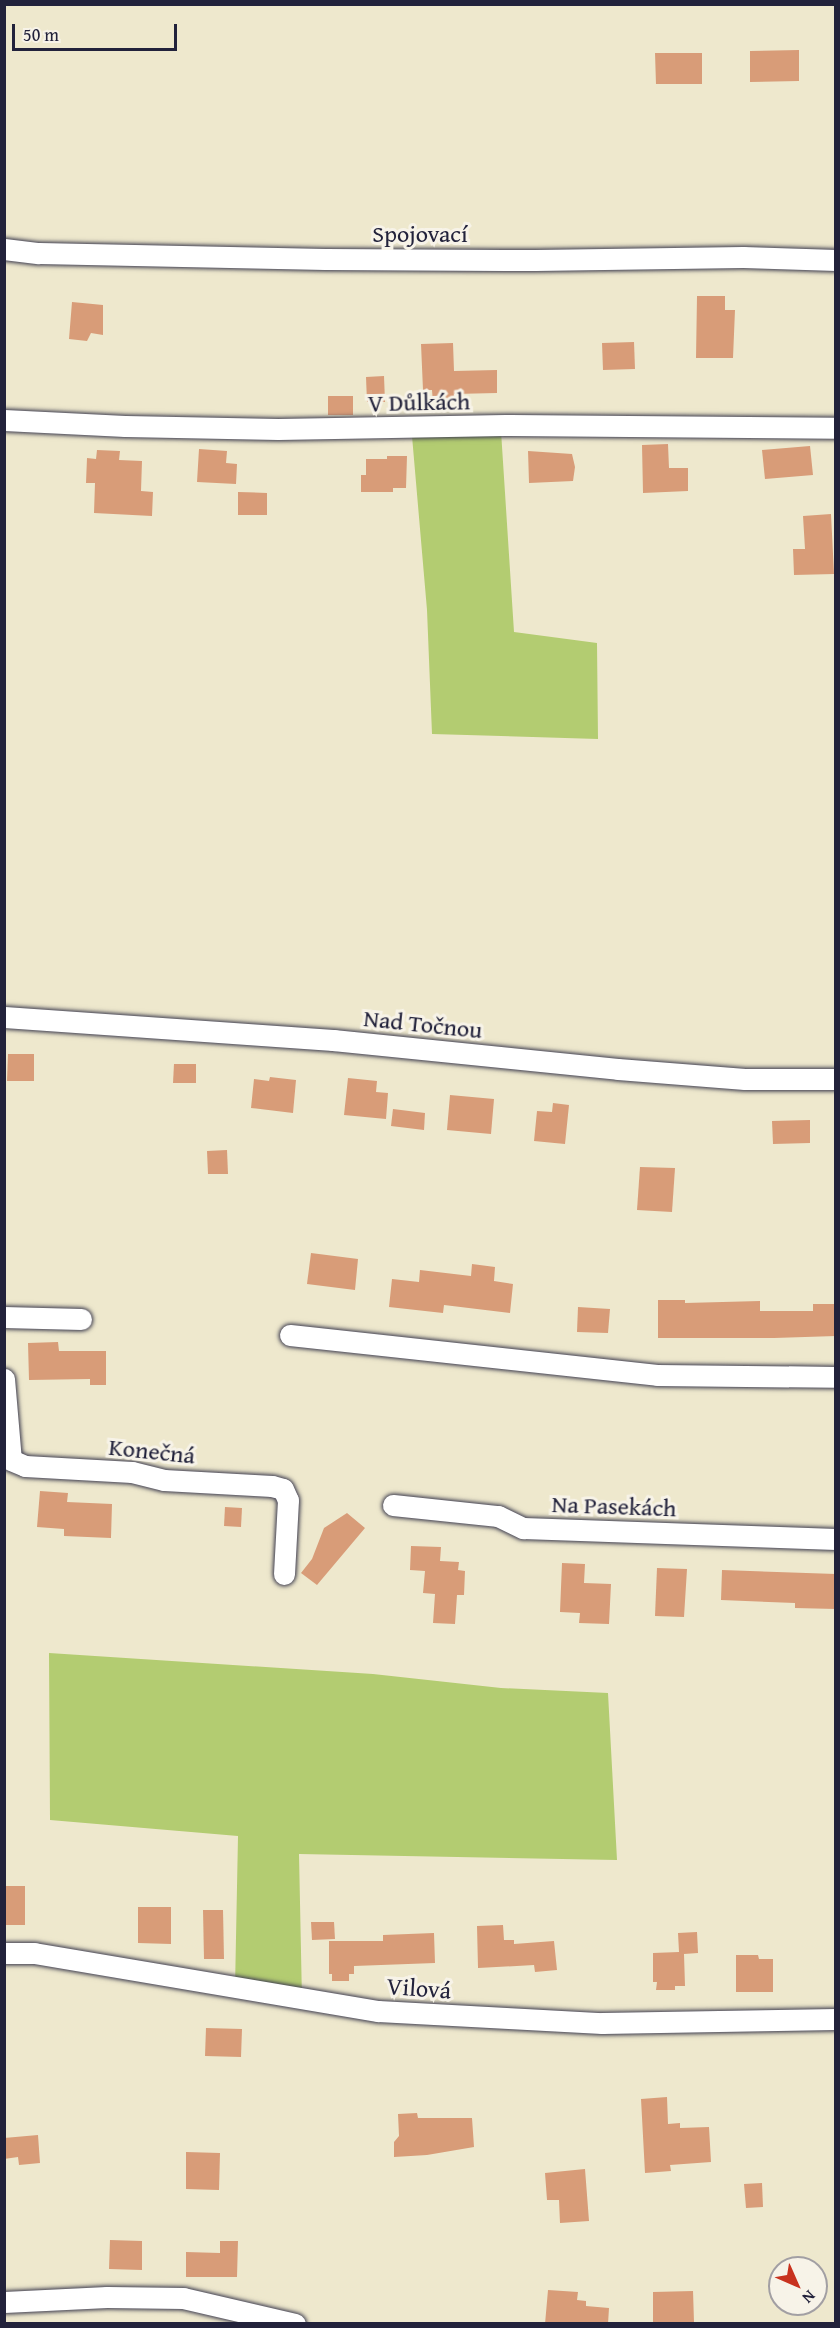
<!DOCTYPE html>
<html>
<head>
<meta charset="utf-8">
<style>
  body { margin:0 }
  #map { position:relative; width:840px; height:2328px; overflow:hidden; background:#eee8cd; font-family:"Gentium Book Plus",serif }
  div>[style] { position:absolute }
  .green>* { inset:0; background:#b3cc71 }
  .building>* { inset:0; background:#d89c78 }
  .roads { filter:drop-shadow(0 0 2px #414051) drop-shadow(0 0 2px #414051) }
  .street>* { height:21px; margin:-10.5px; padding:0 10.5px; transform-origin:10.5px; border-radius:10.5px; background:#fff }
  span { translate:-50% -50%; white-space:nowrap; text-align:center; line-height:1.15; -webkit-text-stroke:6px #f7f3e8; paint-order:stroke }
  .street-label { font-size:24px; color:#22223b }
  .frame { position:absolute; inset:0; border:6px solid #22223b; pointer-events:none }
  .north { position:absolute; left:768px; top:2256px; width:60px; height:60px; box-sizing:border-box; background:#f7f3e8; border:2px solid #a29fa3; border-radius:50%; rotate:135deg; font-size:16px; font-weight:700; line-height:24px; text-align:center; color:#22223b }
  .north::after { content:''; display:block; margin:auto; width:21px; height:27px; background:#c8321e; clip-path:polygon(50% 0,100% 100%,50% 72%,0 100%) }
  .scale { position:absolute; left:12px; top:24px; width:165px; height:27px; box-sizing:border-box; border:3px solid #22223b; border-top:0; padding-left:8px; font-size:18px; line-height:21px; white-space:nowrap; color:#22223b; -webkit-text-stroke:4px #f7f3e8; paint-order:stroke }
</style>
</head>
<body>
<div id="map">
  <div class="green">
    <div style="clip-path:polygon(501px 431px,514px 632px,597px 643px,598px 739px,432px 734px,427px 610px,412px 436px)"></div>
    <div style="clip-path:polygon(49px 1653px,373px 1674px,501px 1688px,608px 1693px,617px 1860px,299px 1854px,302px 2000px,235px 1988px,238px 1836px,50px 1820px)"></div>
  </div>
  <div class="building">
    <div style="clip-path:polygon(799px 50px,799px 81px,750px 82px,750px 51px)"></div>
    <div style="clip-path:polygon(655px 53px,702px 53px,702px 84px,656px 84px)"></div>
    <div style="clip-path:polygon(697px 296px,725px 296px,725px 310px,735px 310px,733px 358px,696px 358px)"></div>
    <div style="clip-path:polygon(72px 302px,103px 305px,103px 335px,91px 333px,87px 341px,69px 339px)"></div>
    <div style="clip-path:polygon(634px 342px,635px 369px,603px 370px,602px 343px)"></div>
    <div style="clip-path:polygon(453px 343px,454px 371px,497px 370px,497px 393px,454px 394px,455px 402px,433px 403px,432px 390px,423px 390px,421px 344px)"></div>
    <div style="clip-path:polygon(384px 376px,385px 402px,367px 402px,366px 377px)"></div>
    <div style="clip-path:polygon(328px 396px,353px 396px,353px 415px,328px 415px)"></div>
    <div style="clip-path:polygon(668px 444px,669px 468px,688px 468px,688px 491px,643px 493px,642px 445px)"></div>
    <div style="clip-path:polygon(810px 446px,813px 475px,765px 479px,762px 450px)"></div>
    <div style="clip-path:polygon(199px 449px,227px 451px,226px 463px,237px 464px,236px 484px,197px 482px)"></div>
    <div style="clip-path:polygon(97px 450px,120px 451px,119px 460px,142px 461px,141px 491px,153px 492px,152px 516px,94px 513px,95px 483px,86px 483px,87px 458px,96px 459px)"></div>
    <div style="clip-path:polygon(528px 451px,572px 454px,575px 467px,573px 481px,529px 483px)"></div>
    <div style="clip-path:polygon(387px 456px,407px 456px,406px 488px,393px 488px,393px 492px,361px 492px,361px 475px,366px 475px,366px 459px,387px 459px)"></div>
    <div style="clip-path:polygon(238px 492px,267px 493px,267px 515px,238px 515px)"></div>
    <div style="clip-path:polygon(831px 514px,834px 574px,794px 575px,793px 549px,805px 549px,803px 516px)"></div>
    <div style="clip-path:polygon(8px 1054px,34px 1054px,34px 1081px,7px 1081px)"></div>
    <div style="clip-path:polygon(174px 1064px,196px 1064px,196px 1083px,173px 1083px)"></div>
    <div style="clip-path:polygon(270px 1077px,296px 1080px,293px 1113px,251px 1108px,254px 1079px,269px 1081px)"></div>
    <div style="clip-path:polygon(348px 1078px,377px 1081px,376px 1092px,388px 1093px,386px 1119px,344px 1115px)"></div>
    <div style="clip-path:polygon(450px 1095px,494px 1099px,491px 1134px,447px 1130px)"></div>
    <div style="clip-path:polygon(553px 1103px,569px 1105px,565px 1144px,534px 1141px,537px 1111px,552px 1112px)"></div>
    <div style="clip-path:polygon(393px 1109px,425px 1113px,424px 1130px,391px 1126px)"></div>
    <div style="clip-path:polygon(810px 1120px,810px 1143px,773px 1144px,772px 1121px)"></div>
    <div style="clip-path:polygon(227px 1150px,228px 1174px,208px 1174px,207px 1151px)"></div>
    <div style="clip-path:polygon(640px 1167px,675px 1168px,672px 1212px,637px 1210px)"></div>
    <div style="clip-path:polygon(311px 1253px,358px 1259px,355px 1290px,307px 1284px)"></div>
    <div style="clip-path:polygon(472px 1264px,495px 1267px,494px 1281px,513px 1284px,510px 1313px,444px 1305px,443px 1313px,389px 1307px,392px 1279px,419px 1282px,420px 1270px,471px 1276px)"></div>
    <div style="clip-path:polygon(658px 1300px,685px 1300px,685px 1303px,760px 1301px,760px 1311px,813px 1311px,813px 1304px,836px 1304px,836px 1336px,774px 1338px,658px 1338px)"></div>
    <div style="clip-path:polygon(578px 1307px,610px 1309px,608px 1333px,577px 1332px)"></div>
    <div style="clip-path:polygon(58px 1342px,59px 1351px,106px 1351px,106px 1385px,90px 1385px,90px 1379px,29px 1380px,28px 1343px)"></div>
    <div style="clip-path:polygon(40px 1491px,68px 1493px,67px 1502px,112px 1504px,111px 1538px,64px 1536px,64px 1529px,37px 1527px)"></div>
    <div style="clip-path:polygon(225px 1507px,242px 1508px,241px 1527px,224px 1526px)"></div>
    <div style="clip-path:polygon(347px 1513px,365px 1528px,317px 1585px,301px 1573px,312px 1559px,324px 1528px)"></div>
    <div style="clip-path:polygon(411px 1546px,441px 1547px,440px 1561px,459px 1562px,458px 1570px,465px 1571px,464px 1595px,457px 1595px,455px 1624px,433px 1623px,435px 1594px,423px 1593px,425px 1571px,410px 1570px)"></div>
    <div style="clip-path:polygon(562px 1563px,585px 1564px,584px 1583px,611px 1584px,609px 1624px,579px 1623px,580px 1613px,560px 1612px)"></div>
    <div style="clip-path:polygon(657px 1568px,687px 1569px,684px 1617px,655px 1616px)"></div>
    <div style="clip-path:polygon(722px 1570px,836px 1574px,836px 1609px,795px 1608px,795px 1603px,721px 1600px)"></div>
    <div style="clip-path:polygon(4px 1886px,25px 1886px,25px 1925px,4px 1925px)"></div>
    <div style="clip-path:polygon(138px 1907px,171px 1907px,171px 1944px,138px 1943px)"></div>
    <div style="clip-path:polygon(203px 1910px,223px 1910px,224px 1959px,204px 1959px)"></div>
    <div style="clip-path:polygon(311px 1922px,334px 1922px,335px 1939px,312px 1940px)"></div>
    <div style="clip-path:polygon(503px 1925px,504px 1940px,514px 1940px,514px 1944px,554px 1941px,557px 1970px,535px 1972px,534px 1965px,478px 1968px,477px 1926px)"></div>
    <div style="clip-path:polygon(697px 1932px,698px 1953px,684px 1954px,685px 1986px,675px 1986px,675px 1990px,656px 1990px,657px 1982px,653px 1982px,653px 1953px,679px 1952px,678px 1933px)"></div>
    <div style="clip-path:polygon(434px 1933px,435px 1963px,354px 1966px,354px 1974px,349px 1974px,349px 1981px,332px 1981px,332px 1974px,329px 1974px,329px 1941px,383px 1941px,383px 1935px)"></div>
    <div style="clip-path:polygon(736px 1955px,758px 1955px,759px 1959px,773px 1959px,773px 1992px,736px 1992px)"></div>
    <div style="clip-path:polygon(206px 2028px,242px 2029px,241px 2057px,205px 2056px)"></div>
    <div style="clip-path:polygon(667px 2097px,668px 2124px,680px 2123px,680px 2128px,709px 2127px,711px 2162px,670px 2165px,671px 2171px,645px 2173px,641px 2099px)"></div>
    <div style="clip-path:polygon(417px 2113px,418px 2118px,472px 2118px,474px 2147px,427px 2155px,394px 2157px,394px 2142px,399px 2136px,398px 2114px)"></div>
    <div style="clip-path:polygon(38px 2135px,40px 2163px,19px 2165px,18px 2157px,4px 2159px,4px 2138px)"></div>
    <div style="clip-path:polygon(186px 2152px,220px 2153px,219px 2190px,186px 2189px)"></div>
    <div style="clip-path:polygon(585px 2169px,589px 2221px,560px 2223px,559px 2200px,547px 2200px,545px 2173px)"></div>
    <div style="clip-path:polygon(762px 2183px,763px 2207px,746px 2208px,744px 2184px)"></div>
    <div style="clip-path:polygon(110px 2240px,142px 2241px,142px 2270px,109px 2269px)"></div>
    <div style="clip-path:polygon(220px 2241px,238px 2241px,237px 2277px,186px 2277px,186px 2252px,220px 2253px)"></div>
    <div style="clip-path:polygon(548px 2290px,578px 2292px,577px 2300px,586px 2301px,586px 2306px,609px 2308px,608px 2324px,545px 2324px)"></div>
    <div style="clip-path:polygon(693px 2291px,694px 2322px,653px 2323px,653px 2292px)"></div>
  </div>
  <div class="roads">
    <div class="street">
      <div style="left:4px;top:249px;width:35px;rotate:7deg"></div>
      <div style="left:39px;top:253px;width:286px;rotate:1.2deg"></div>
      <div style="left:325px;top:259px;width:210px;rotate:0.3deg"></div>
      <div style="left:535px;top:260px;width:208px;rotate:-0.8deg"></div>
      <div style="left:743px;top:257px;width:93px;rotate:1.8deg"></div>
      <div style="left:4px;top:420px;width:121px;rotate:2.8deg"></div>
      <div style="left:125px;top:426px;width:153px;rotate:1.1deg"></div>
      <div style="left:278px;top:429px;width:232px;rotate:-1deg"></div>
      <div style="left:510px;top:425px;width:326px;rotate:0.5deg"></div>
      <div style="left:4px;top:1017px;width:330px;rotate:4deg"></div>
      <div style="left:333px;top:1040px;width:286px;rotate:5.8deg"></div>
      <div style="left:618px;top:1069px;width:127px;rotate:4.5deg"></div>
      <div style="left:745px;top:1079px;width:91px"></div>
      <div style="left:4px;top:1317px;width:77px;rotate:1.5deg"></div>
      <div style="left:290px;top:1335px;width:369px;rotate:6.2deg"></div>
      <div style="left:657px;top:1375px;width:179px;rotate:0.6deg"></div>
      <div style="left:4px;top:1379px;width:81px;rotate:85.1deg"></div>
      <div style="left:11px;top:1460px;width:15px;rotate:23deg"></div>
      <div style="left:25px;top:1466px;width:107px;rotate:3.2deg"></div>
      <div style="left:132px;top:1472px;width:33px;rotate:14deg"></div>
      <div style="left:164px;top:1480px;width:108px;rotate:3.2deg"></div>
      <div style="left:272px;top:1486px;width:11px;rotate:15deg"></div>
      <div style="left:283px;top:1489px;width:12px;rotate:66deg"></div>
      <div style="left:288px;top:1500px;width:74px;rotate:93.1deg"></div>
      <div style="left:393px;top:1505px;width:106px;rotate:6deg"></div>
      <div style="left:498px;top:1516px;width:28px;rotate:26deg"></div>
      <div style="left:523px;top:1528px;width:313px;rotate:2deg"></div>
      <div style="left:4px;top:1953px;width:30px"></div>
      <div style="left:34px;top:1953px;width:349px;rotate:9.6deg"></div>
      <div style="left:378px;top:2011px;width:224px;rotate:3.1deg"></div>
      <div style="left:602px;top:2023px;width:234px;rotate:-1deg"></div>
      <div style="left:4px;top:2302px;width:103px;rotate:-2.8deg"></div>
      <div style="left:107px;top:2297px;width:76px;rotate:0.8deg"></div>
      <div style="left:183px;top:2298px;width:115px;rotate:13.1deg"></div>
    </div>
  </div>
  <div class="street-label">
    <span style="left:420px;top:234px">Spojovací</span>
    <span style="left:419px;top:402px;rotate:-1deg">V Důlkách</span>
    <span style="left:423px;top:1024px;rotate:6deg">Nad Točnou</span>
    <span style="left:152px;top:1451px;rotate:6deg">Konečná</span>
    <span style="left:614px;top:1506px;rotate:2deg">Na Pasekách</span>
    <span style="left:419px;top:1988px;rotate:4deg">Vilová</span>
  </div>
  <div class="frame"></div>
  <div class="north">N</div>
  <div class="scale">50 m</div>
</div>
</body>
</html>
